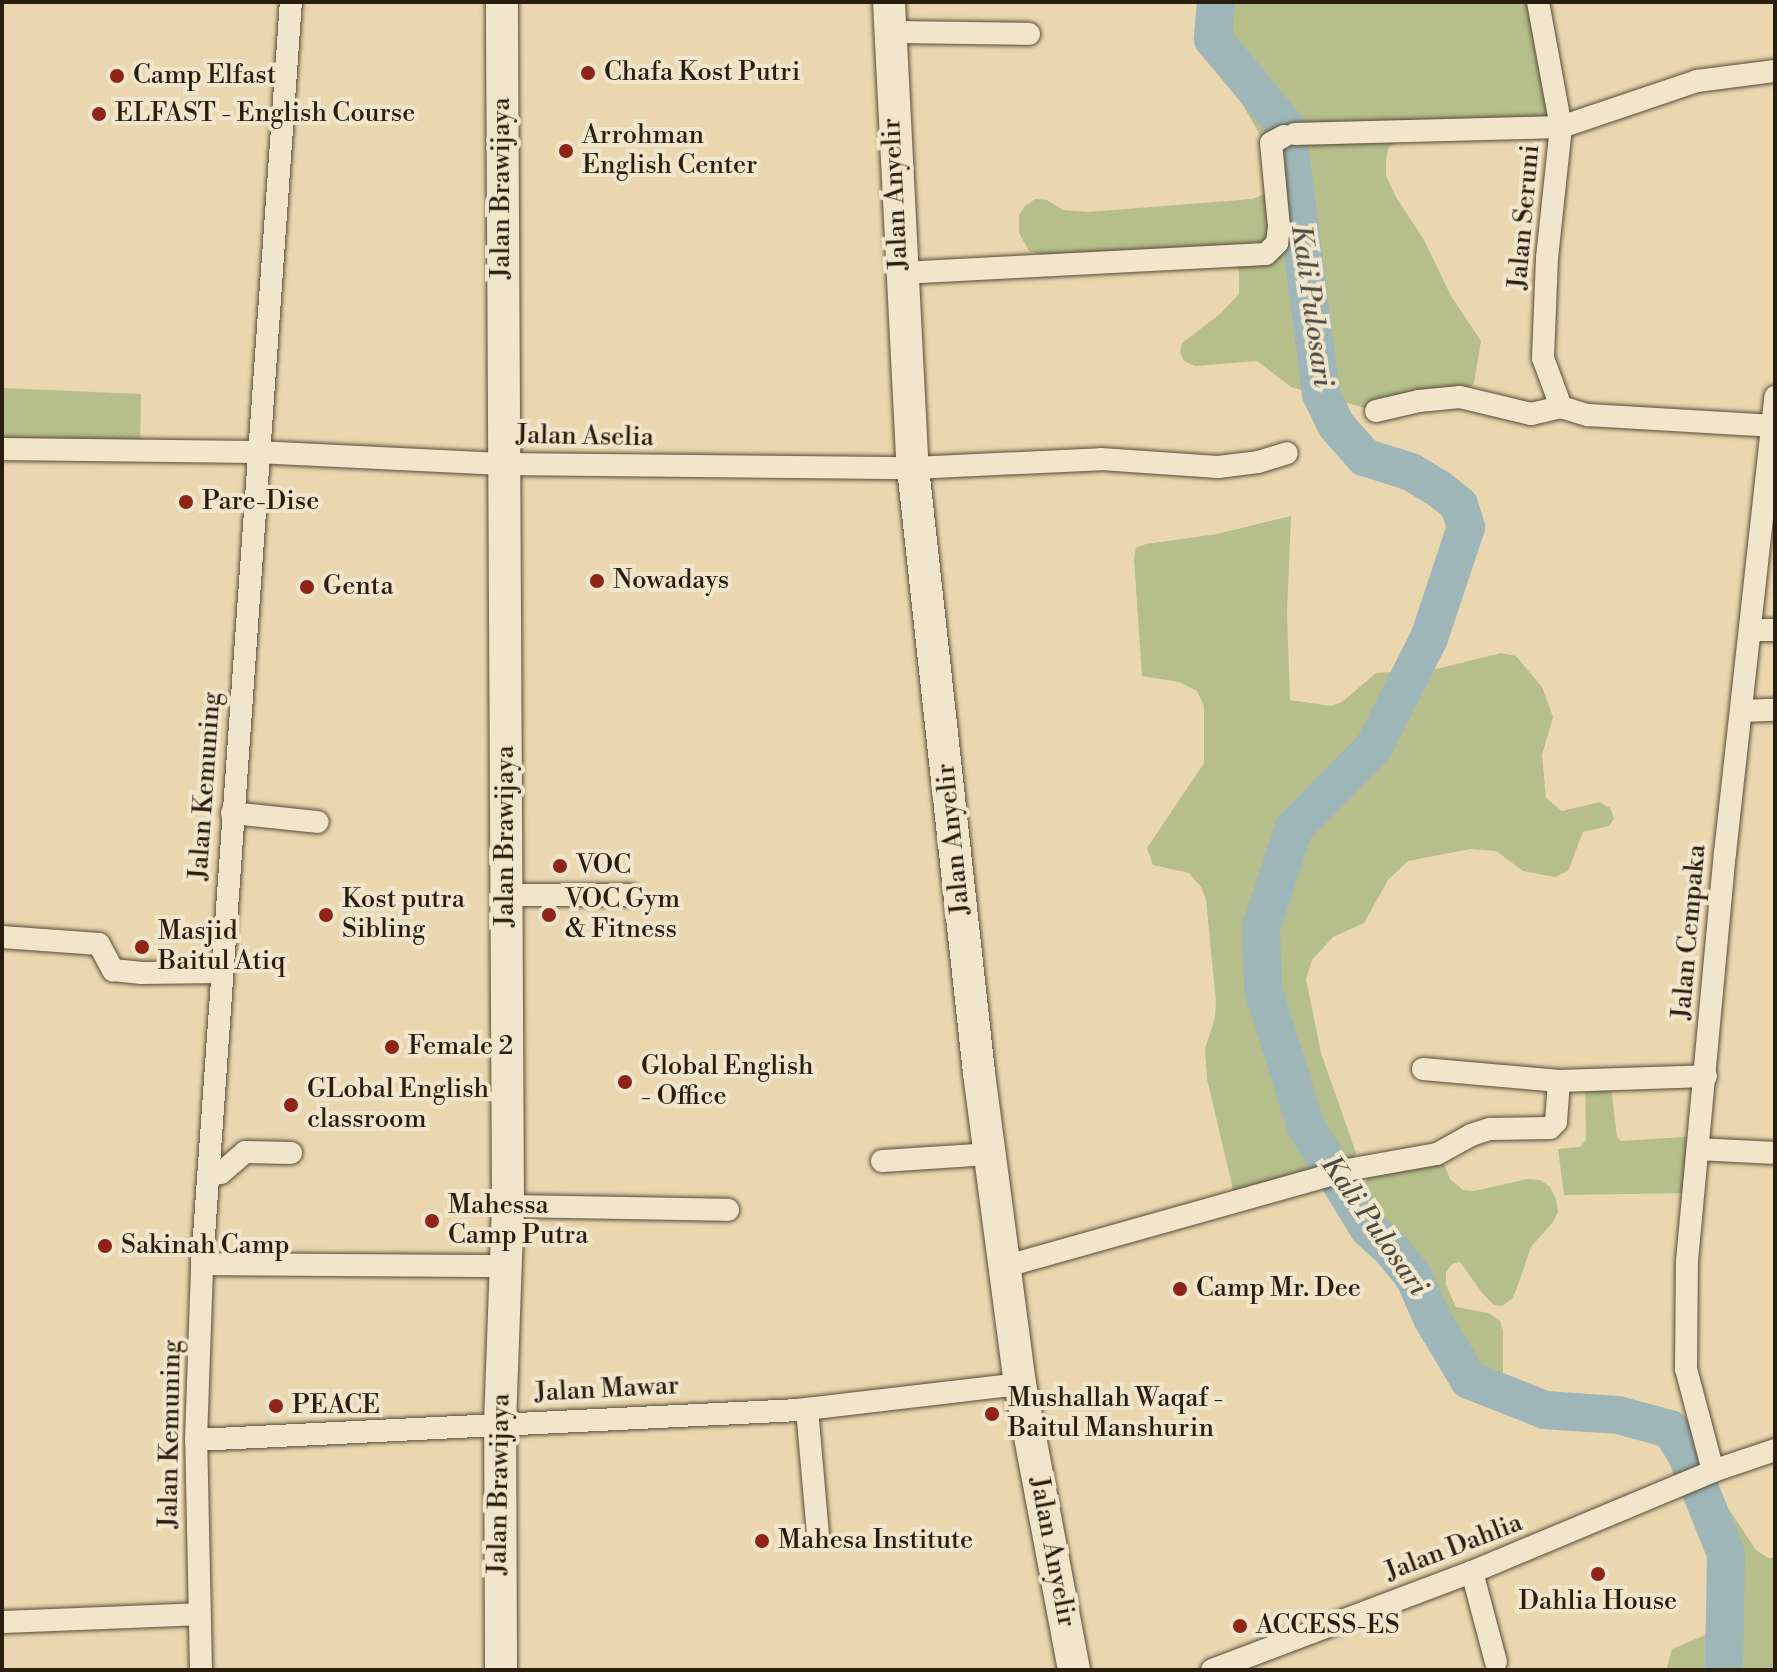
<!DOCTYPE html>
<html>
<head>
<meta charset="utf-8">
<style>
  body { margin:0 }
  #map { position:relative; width:1777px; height:1672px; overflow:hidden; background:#ead7b0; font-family:"Libre Bodoni",serif }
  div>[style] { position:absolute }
  .green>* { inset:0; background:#b6be8c }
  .river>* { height:38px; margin:-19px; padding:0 19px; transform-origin:19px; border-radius:19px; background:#9eb6b8 }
  .roads { filter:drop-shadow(0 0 2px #594c36) drop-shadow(0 0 2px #594c36) }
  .street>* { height:22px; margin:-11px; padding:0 11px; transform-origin:11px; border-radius:11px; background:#f1e5cc }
  .secondary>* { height:32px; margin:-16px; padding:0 16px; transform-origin:16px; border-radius:16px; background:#f1e5cc }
  .dots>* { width:22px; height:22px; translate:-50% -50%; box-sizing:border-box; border:4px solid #f1e5cc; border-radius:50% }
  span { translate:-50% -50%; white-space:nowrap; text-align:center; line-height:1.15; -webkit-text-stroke:8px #f1e5cc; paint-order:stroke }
  .poi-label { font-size:26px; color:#291d0e }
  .left { translate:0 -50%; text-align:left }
  .street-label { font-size:26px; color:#291d0e }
  .water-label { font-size:28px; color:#4c4b41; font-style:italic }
  .frame { position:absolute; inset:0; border:4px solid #291d0e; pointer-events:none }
</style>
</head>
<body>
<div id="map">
  <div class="green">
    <div style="clip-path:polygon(1216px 2px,1538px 2px,1561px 127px,1410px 134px,1389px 147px,1386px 159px,1386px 176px,1396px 197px,1424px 240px,1451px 296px,1481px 341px,1474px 383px,1460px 397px,1376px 411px,1291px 387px,1257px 361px,1195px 366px,1184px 361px,1180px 352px,1182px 343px,1220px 314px,1239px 294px,1239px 271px,1231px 255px,1042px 255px,1029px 251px,1019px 233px,1019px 215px,1025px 206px,1035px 199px,1047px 200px,1063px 210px,1088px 212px,1252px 199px,1267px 193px,1272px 156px,1232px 86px,1213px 39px)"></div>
    <div style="clip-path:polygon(2px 388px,141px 394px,140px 448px,2px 445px)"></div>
    <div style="clip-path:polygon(1291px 516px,1287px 613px,1290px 700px,1331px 706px,1342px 702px,1376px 673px,1436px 669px,1501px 653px,1516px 656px,1542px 687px,1553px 717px,1542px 755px,1546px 798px,1562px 811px,1600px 802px,1610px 808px,1614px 819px,1609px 826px,1583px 832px,1568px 871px,1555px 877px,1523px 871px,1496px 851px,1470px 849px,1408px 861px,1388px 880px,1364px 923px,1333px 937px,1312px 960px,1306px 979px,1321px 1053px,1356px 1153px,1347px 1170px,1236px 1202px,1207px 1079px,1205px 1049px,1215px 1018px,1216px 1002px,1206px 899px,1201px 887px,1189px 873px,1153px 865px,1147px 848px,1204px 763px,1204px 706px,1197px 691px,1179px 682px,1142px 676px,1134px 559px,1136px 548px,1146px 544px,1217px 534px)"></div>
    <div style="clip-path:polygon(1610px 1079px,1617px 1137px,1621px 1141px,1699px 1136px,1693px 1193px,1564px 1195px,1558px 1149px,1580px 1147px,1586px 1140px,1585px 1080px)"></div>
    <div style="clip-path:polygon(1443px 1162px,1450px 1179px,1463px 1190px,1474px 1191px,1527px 1179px,1540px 1180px,1550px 1187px,1556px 1199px,1558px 1212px,1553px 1222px,1531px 1247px,1517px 1288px,1512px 1299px,1502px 1306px,1494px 1305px,1483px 1294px,1460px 1262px,1452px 1264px,1446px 1272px,1446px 1285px,1456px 1307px,1488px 1313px,1500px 1321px,1503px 1331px,1503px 1373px,1498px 1384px,1489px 1388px,1469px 1380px,1432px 1318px,1414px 1277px,1392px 1250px,1369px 1229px,1353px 1206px,1369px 1175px)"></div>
    <div style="clip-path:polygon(1726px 1505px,1756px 1550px,1768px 1558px,1775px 1558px,1775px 1670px,1666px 1670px,1672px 1649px,1708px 1634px,1714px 1625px,1718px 1603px,1707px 1524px,1718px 1506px)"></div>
  </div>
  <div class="river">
    <div style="left:1216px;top:2px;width:37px;rotate:95deg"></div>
    <div style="left:1213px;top:39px;width:116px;rotate:50.3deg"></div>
    <div style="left:1287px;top:128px;width:268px;rotate:82.7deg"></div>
    <div style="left:1321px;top:394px;width:34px;rotate:64deg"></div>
    <div style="left:1336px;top:425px;width:43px;rotate:48.8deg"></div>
    <div style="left:1364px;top:457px;width:49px;rotate:17.7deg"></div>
    <div style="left:1411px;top:472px;width:31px;rotate:31deg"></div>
    <div style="left:1438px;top:488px;width:27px;rotate:39deg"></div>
    <div style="left:1459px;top:505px;width:23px;rotate:72deg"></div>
    <div style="left:1466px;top:527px;width:117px;rotate:108.4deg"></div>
    <div style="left:1429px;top:638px;width:122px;rotate:116.8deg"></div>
    <div style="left:1374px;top:747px;width:114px;rotate:134.6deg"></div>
    <div style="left:1294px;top:828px;width:105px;rotate:108.3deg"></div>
    <div style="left:1261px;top:928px;width:61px;rotate:88.1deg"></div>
    <div style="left:1263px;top:989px;width:145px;rotate:72.7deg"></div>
    <div style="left:1306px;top:1127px;width:120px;rotate:58.3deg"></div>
    <div style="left:1369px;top:1229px;width:31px;rotate:42deg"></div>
    <div style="left:1392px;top:1250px;width:35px;rotate:51deg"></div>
    <div style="left:1414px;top:1277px;width:45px;rotate:66.3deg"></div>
    <div style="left:1432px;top:1318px;width:72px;rotate:59.2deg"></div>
    <div style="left:1469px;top:1380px;width:82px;rotate:21.5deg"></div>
    <div style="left:1545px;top:1410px;width:73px;rotate:3.9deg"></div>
    <div style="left:1618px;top:1415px;width:54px;rotate:15.1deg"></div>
    <div style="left:1670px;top:1429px;width:30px;rotate:57deg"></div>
    <div style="left:1686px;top:1454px;width:108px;rotate:68.2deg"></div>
    <div style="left:1726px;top:1554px;width:116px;rotate:91deg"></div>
  </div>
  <div class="roads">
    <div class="street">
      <div style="left:1538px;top:2px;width:127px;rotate:79.6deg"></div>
      <div style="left:1561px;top:127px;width:132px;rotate:96.1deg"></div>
      <div style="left:1547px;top:258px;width:100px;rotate:92.3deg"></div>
      <div style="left:1543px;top:358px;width:52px;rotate:69.8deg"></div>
      <div style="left:1561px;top:407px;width:28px;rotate:17deg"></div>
      <div style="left:1588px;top:415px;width:187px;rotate:3.4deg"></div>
      <div style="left:889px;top:32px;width:140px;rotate:0.8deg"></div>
      <div style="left:1295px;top:134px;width:266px;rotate:-1.5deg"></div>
      <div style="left:1561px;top:127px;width:144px;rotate:-18.7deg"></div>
      <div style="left:1697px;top:81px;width:79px;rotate:-7.3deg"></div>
      <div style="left:901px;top:273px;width:365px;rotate:-3deg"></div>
      <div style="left:1266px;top:254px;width:16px;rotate:-45deg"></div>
      <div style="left:1277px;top:243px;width:16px;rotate:-83deg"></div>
      <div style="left:1279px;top:227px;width:84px;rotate:-95.4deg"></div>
      <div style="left:1271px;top:143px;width:15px;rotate:-28deg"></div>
      <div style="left:1376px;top:411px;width:44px;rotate:-13.1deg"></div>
      <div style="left:1419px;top:401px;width:41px;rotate:-5.6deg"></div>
      <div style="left:1460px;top:397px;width:73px;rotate:13.5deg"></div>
      <div style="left:1531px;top:414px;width:31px;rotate:-13deg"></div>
      <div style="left:2px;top:449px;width:254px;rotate:0.7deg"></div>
      <div style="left:256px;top:452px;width:247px;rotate:2.8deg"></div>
      <div style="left:503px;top:464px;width:410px;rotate:0.6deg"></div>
      <div style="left:913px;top:468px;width:188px;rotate:-2.7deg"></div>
      <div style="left:1101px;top:459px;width:117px;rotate:3.9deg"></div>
      <div style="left:1218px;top:467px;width:40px;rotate:-7.1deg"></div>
      <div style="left:1258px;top:462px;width:30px;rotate:-17deg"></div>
      <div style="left:1750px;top:630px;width:25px"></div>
      <div style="left:1741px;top:711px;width:34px;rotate:-2deg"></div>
      <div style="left:232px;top:813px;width:86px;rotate:6deg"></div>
      <div style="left:505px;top:895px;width:126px"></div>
      <div style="left:2px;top:937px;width:97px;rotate:4.1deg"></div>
      <div style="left:99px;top:944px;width:30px;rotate:62deg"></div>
      <div style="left:113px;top:970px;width:29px;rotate:6deg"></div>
      <div style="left:142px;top:973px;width:79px;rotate:-0.7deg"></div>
      <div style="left:1423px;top:1069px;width:137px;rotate:5deg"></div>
      <div style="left:1559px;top:1081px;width:147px;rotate:-1.9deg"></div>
      <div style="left:1698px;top:1149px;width:77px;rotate:3deg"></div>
      <div style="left:882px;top:1161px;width:107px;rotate:-3.7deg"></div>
      <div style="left:209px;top:1174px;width:12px;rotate:-5deg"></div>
      <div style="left:221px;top:1173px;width:32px;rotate:-41deg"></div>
      <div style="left:245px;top:1152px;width:46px;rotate:1.2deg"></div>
      <div style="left:508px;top:1206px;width:220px;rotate:1deg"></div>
      <div style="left:202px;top:1264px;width:305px;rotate:0.4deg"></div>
      <div style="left:1003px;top:1267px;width:357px;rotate:-15.7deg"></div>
      <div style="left:1347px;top:1170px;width:91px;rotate:-10.1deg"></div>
      <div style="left:1437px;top:1154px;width:39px;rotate:-29deg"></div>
      <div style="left:1471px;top:1135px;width:20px;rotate:-18deg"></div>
      <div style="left:1490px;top:1129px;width:60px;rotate:-1deg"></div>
      <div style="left:1550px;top:1128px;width:8px;rotate:-45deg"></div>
      <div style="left:1556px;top:1122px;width:41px;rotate:-85.8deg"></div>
      <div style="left:807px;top:1409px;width:127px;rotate:85deg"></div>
      <div style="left:196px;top:1440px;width:603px;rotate:-2.85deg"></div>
      <div style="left:798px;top:1410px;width:224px;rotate:-6.7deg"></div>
      <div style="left:1713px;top:1471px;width:106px;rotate:-104.8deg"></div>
      <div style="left:1686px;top:1369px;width:108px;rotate:-89.5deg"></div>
      <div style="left:1687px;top:1261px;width:410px;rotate:-84.7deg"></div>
      <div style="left:1725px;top:853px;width:459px;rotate:-83.7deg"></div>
      <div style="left:1472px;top:1572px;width:93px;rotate:75.1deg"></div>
      <div style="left:2px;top:1622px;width:197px;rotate:-2.3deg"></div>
      <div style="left:201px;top:1670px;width:230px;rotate:-91.2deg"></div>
      <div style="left:196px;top:1440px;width:176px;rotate:-88deg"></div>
      <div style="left:202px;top:1264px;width:1265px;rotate:-85.97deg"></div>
      <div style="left:1212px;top:1670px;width:278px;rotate:-20.7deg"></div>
      <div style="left:1472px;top:1572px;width:261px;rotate:-22.7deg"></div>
      <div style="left:1713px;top:1471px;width:65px;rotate:-18.7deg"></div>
    </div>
    <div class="secondary">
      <div style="left:889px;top:2px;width:467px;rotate:87.1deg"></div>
      <div style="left:913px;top:468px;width:609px;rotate:83.77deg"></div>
      <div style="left:979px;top:1073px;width:314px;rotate:82.5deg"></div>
      <div style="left:1020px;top:1384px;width:291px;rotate:79.3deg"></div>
      <div style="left:501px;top:1670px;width:247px;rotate:-90.2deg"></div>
      <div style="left:500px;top:1423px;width:217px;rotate:-87.9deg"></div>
      <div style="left:508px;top:1206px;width:1204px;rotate:-90.29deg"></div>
    </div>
  </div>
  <div class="dots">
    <div style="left:588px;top:73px;background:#8f2418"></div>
    <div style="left:117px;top:76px;background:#8f2418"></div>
    <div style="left:99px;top:114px;background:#8f2418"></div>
    <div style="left:566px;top:151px;background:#8f2418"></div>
    <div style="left:186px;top:502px;background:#8f2418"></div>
    <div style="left:597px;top:581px;background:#8f2418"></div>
    <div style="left:307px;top:587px;background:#8f2418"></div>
    <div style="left:560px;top:866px;background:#8f2418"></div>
    <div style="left:326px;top:915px;background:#8f2418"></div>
    <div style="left:549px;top:915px;background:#8f2418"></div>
    <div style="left:142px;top:947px;background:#8f2418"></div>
    <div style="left:392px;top:1047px;background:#8f2418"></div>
    <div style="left:625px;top:1082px;background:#8f2418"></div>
    <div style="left:291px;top:1105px;background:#8f2418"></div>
    <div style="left:432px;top:1221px;background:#8f2418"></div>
    <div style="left:105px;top:1246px;background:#8f2418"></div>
    <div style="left:1180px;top:1289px;background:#8f2418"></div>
    <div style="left:276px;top:1406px;background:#8f2418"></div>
    <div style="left:992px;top:1414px;background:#8f2418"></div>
    <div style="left:762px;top:1541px;background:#8f2418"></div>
    <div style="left:1598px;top:1574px;background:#8f2418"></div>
    <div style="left:1240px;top:1626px;background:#8f2418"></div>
  </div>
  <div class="poi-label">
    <span class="left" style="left:604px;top:73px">Chafa Kost Putri</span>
    <span class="left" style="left:133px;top:76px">Camp Elfast</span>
    <span class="left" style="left:115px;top:114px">ELFAST - English Course</span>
    <span class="left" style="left:582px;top:151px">Arrohman<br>English Center</span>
    <span class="left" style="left:202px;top:502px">Pare-Dise</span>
    <span class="left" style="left:613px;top:581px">Nowadays</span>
    <span class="left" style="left:323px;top:587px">Genta</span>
    <span class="left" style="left:576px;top:866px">VOC</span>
    <span class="left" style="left:342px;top:915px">Kost putra<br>Sibling</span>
    <span class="left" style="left:565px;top:915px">VOC Gym<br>&amp; Fitness</span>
    <span class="left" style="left:158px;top:947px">Masjid<br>Baitul Atiq</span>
    <span class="left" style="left:408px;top:1047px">Female 2</span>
    <span class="left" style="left:641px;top:1082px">Global English<br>- Office</span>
    <span class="left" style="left:307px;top:1105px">GLobal English<br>classroom</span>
    <span class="left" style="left:448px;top:1221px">Mahessa<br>Camp Putra</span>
    <span class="left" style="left:121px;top:1246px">Sakinah Camp</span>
    <span class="left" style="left:1196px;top:1289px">Camp Mr. Dee</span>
    <span class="left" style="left:1008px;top:1414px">Mushallah Waqaf -<br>Baitul Manshurin</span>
    <span class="left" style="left:292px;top:1406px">PEACE</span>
    <span class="left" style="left:778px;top:1541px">Mahesa Institute</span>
    <span style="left:1598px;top:1602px">Dahlia House</span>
    <span class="left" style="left:1256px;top:1626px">ACCESS-ES</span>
  </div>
  <div class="street-label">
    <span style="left:502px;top:188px;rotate:-90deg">Jalan Brawijaya</span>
    <span style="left:896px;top:194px;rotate:-93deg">Jalan Anyelir</span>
    <span style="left:1525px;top:217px;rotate:-85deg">Jalan Seruni</span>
    <span style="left:585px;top:437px;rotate:1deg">Jalan Aselia</span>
    <span style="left:206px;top:786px;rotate:-86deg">Jalan Kemuning</span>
    <span style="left:506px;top:836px;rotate:-90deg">Jalan Brawijaya</span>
    <span style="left:954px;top:839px;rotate:-96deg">Jalan Anyelir</span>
    <span style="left:1690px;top:932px;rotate:-85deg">Jalan Cempaka</span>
    <span style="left:607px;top:1390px;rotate:-3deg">Jalan Mawar</span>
    <span style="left:171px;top:1434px;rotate:-89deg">Jalan Kemuning</span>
    <span style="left:500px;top:1484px;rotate:-89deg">Jalan Brawijaya</span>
    <span style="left:1454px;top:1548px;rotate:-21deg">Jalan Dahlia</span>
    <span style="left:1052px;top:1552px;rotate:79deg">Jalan Anyelir</span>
  </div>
  <div class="water-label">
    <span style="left:1311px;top:306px;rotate:82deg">Kali Pulosari</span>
    <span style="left:1374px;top:1226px;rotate:55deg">Kali Pulosari</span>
  </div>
  <div class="frame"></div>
</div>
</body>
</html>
